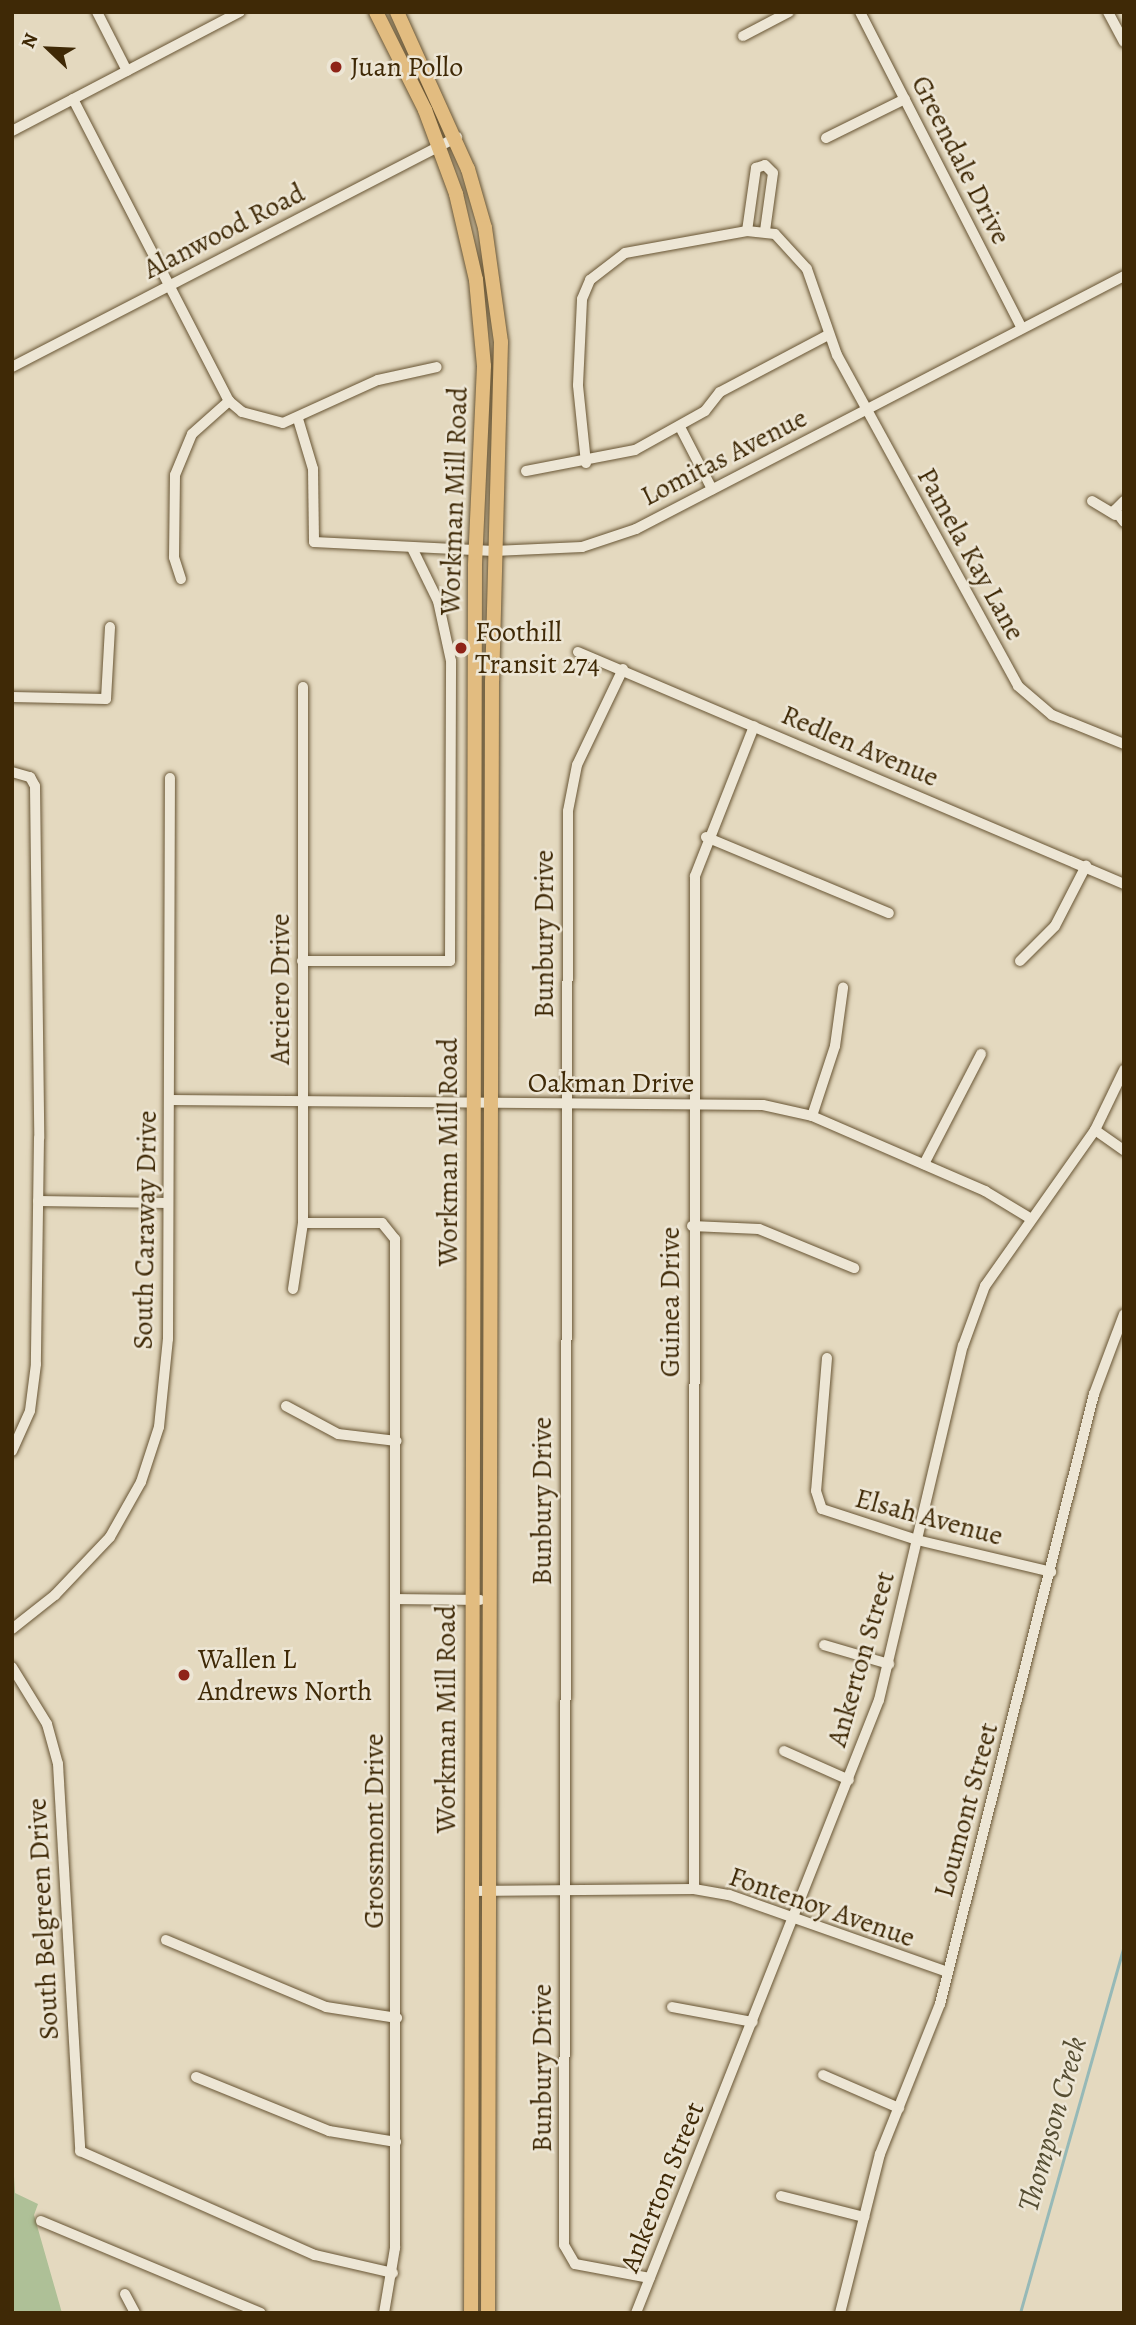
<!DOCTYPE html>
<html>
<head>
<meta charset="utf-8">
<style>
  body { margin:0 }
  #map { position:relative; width:1136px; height:2325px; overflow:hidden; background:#e4d9bf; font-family:Alegreya,serif }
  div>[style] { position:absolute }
  .green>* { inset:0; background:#aec097 }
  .stream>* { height:2.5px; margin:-1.25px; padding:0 1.25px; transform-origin:1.25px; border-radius:1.25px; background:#96b9b7 }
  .roads { filter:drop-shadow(0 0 2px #685534) drop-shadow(0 0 2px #685534) }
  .minor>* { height:10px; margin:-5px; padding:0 5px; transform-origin:5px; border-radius:5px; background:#ede6d5 }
  .major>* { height:14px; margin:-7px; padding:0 7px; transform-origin:7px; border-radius:7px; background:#e2bc80 }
  .dots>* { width:19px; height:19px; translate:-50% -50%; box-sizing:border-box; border:4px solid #ede6d5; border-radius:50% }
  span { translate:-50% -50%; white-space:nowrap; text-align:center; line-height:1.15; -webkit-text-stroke:5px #ede6d5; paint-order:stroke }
  .poi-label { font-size:28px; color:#3f2906 }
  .left { translate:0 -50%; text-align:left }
  .street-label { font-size:28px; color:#3f2906 }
  .water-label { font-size:30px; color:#554d32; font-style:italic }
  .frame { position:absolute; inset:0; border:14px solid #3f2906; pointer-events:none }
  .north { position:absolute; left:14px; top:14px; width:70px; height:70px; -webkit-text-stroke:5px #ede6d5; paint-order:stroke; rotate:293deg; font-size:19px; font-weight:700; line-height:28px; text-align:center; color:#3f2906 }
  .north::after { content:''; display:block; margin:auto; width:24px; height:32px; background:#3f2906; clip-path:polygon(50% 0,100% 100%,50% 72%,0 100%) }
</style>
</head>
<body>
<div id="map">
  <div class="green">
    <div style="clip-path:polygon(12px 2143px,15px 2193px,38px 2204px,34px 2215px,62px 2313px,12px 2313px)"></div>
  </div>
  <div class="stream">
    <div style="left:1020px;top:2313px;width:381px;rotate:-74.2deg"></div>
  </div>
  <div class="roads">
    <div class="minor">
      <div style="left:97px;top:12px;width:66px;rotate:63deg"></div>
      <div style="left:860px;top:12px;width:355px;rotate:62.9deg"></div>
      <div style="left:1108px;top:12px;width:34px;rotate:62deg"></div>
      <div style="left:743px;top:36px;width:52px;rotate:-27.6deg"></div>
      <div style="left:73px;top:99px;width:340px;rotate:62.7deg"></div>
      <div style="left:229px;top:401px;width:17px;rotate:40deg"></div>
      <div style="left:242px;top:412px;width:42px;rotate:15deg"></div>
      <div style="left:283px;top:423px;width:104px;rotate:-24.4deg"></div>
      <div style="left:378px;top:380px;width:60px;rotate:-12.4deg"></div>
      <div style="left:12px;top:131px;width:257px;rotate:-27.6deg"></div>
      <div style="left:826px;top:138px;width:88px;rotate:-26.3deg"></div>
      <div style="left:747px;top:231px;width:64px;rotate:-81.9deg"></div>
      <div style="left:756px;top:168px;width:9px;rotate:-18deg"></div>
      <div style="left:765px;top:165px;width:11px;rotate:45deg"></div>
      <div style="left:773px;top:173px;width:59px;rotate:97.9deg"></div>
      <div style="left:12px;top:367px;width:501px;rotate:-27.33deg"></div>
      <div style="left:298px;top:419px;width:52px;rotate:73.3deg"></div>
      <div style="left:313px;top:469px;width:73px;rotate:89.2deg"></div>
      <div style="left:314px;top:542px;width:180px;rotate:2.9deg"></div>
      <div style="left:494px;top:551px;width:88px;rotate:-2.6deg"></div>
      <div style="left:582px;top:547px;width:57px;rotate:-18.4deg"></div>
      <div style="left:636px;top:529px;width:550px;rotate:-27.4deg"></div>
      <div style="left:680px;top:427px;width:70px;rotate:62.7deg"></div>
      <div style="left:586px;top:463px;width:78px;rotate:-95.9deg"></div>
      <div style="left:578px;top:385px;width:86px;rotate:-87.3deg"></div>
      <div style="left:582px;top:299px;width:21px;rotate:-67deg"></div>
      <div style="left:590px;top:280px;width:44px;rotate:-37.6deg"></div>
      <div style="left:625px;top:253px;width:124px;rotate:-10.2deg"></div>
      <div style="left:747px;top:231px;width:28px;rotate:6deg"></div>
      <div style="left:775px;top:234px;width:47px;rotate:47.6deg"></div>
      <div style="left:807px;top:269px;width:91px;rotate:70.8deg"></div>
      <div style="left:837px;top:355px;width:377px;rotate:61.3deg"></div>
      <div style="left:1018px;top:686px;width:45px;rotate:40.5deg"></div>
      <div style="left:1052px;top:715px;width:78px;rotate:21.9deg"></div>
      <div style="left:526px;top:471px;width:111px;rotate:-10.9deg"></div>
      <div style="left:635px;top:450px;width:80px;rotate:-29.1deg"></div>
      <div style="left:705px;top:411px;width:24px;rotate:-52deg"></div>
      <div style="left:720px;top:392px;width:122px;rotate:-27.8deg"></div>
      <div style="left:1092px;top:501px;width:27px;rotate:31deg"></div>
      <div style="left:1124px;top:501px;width:13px;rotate:135deg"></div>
      <div style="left:1115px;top:510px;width:15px;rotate:53deg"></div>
      <div style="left:181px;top:579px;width:23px;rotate:-108deg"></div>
      <div style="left:174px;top:557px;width:82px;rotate:-89.3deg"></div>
      <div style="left:175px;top:475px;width:44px;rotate:-67.5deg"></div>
      <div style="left:192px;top:434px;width:50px;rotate:-41.7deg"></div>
      <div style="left:578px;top:652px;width:593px;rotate:23.02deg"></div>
      <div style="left:623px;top:669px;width:106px;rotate:115.6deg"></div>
      <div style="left:577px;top:765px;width:47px;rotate:101.1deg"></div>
      <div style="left:568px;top:811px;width:1434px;rotate:90.16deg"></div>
      <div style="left:564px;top:2245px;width:22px;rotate:60deg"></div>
      <div style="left:575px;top:2264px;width:76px;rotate:10.6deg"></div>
      <div style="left:12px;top:697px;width:94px;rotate:1.2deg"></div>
      <div style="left:106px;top:699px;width:72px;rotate:-86.8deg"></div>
      <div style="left:12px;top:772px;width:19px;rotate:16deg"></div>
      <div style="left:30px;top:777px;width:10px;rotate:61deg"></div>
      <div style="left:35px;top:786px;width:352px;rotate:89.3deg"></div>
      <div style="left:39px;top:1138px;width:226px;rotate:90.8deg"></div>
      <div style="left:36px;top:1364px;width:47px;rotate:97.3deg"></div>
      <div style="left:30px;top:1411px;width:44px;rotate:114.2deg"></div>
      <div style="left:706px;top:837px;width:198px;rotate:22.6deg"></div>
      <div style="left:302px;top:961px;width:148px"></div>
      <div style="left:450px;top:961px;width:300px;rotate:-89.8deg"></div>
      <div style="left:451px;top:661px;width:61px;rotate:-102.2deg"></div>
      <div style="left:438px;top:601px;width:59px;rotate:-116.1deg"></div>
      <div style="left:1020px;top:961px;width:49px;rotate:-45deg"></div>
      <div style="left:1055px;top:926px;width:68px;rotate:-62.7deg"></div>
      <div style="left:169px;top:1100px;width:594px;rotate:0.48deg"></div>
      <div style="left:763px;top:1105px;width:50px;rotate:12.7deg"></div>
      <div style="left:812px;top:1116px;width:189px;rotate:23.4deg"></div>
      <div style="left:985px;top:1191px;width:50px;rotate:31.2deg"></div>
      <div style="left:812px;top:1116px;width:74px;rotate:-71.8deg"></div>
      <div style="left:835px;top:1046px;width:59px;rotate:-82.1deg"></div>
      <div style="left:1095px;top:1130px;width:35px;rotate:35deg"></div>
      <div style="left:924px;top:1164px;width:124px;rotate:-62.6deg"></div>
      <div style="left:38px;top:1201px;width:130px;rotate:0.9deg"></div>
      <div style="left:303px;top:1223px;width:79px"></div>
      <div style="left:382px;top:1223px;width:21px;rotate:51deg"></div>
      <div style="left:395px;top:1239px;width:1009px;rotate:90deg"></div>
      <div style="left:395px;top:2248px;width:66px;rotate:99.6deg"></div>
      <div style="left:692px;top:1226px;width:67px;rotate:2.6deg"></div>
      <div style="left:759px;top:1229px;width:103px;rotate:22.3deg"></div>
      <div style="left:293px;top:1289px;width:67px;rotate:-81.4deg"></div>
      <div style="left:303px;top:1223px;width:536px;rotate:-90deg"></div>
      <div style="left:827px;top:1358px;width:133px;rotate:94.7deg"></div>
      <div style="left:816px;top:1491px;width:19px;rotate:72deg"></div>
      <div style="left:822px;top:1509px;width:100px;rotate:18.1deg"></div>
      <div style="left:917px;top:1540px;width:138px;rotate:13.4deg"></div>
      <div style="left:286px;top:1406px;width:59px;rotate:28.3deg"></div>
      <div style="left:338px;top:1434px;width:59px;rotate:6.8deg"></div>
      <div style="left:395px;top:1599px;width:85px;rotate:0.7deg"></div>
      <div style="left:12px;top:1629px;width:55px;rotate:-38.3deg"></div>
      <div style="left:55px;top:1595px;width:80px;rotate:-46.5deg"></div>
      <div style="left:110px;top:1537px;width:63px;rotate:-60.6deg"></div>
      <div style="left:141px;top:1482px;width:58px;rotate:-71.9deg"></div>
      <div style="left:159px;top:1427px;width:88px;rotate:-84.2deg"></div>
      <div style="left:168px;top:1339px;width:561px;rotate:-89.8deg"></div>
      <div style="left:824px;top:1645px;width:68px;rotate:16.3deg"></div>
      <div style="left:12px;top:1667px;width:67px;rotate:58.4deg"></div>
      <div style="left:47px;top:1724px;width:41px;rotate:74.6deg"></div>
      <div style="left:58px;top:1764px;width:388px;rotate:86.7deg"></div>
      <div style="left:80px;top:2151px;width:257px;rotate:23.9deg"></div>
      <div style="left:315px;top:2255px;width:80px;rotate:13deg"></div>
      <div style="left:784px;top:1751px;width:71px;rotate:24deg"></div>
      <div style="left:694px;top:1889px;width:1013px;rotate:-89.94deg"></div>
      <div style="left:695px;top:876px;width:161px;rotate:-68.5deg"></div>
      <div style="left:471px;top:1891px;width:223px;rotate:-0.5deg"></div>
      <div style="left:694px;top:1889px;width:36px;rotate:10deg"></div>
      <div style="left:729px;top:1895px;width:232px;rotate:19.4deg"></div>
      <div style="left:166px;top:1940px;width:173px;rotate:22.7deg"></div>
      <div style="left:326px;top:2007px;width:72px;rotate:8.8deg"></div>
      <div style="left:672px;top:2007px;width:82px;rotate:10.5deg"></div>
      <div style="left:823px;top:2075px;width:83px;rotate:23.5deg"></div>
      <div style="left:196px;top:2077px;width:144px;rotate:22.1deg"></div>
      <div style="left:329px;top:2131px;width:68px;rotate:9.3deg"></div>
      <div style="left:781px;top:2196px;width:86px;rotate:14.2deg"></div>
      <div style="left:41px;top:2221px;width:238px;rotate:22.7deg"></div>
      <div style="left:125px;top:2294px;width:21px;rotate:62deg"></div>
      <div style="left:636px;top:2313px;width:659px;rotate:-68.38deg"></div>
      <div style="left:879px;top:1700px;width:364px;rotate:-76.7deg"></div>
      <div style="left:963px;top:1346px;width:64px;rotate:-69.9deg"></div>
      <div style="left:985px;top:1286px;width:191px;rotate:-54.8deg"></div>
      <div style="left:1095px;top:1130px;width:67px;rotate:-64.2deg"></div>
      <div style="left:840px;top:2313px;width:164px;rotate:-75.9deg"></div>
      <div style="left:880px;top:2154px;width:162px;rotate:-68.2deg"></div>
      <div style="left:940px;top:2004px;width:629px;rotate:-75.83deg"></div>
      <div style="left:1094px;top:1394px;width:85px;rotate:-69.4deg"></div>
    </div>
    <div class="major">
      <div style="left:376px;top:12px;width:110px;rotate:63.4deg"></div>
      <div style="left:425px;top:110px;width:90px;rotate:69.7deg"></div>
      <div style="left:456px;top:194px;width:88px;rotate:76.9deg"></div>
      <div style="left:476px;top:280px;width:86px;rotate:84.7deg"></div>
      <div style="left:484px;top:366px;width:200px;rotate:92.6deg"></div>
      <div style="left:475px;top:566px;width:1747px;rotate:90.13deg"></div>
      <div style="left:397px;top:12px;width:172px;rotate:65.7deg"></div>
      <div style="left:468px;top:169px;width:61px;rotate:73.9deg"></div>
      <div style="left:485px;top:228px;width:115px;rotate:82deg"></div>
      <div style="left:501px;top:342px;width:339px;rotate:91.5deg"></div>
      <div style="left:492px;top:681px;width:1632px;rotate:90.14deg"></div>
    </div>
  </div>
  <div class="dots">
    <div style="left:336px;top:67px;background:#8f2418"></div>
    <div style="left:461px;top:648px;background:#8f2418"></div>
    <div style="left:184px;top:1675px;background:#8f2418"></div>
  </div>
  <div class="poi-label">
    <span class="left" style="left:350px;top:67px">Juan Pollo</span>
    <span class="left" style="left:475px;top:648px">Foothill<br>Transit 274</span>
    <span class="left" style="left:198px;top:1675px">Wallen L<br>Andrews North</span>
  </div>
  <div class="street-label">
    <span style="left:961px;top:160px;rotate:63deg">Greendale Drive</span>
    <span style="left:224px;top:231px;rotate:-27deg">Alanwood Road</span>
    <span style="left:724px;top:457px;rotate:-27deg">Lomitas Avenue</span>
    <span style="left:454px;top:501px;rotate:-88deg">Workman Mill Road</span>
    <span style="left:971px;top:554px;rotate:61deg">Pamela Kay Lane</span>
    <span style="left:860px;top:746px;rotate:23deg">Redlen Avenue</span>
    <span style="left:544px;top:934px;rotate:-90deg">Bunbury Drive</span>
    <span style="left:280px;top:989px;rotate:-90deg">Arciero Drive</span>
    <span style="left:611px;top:1083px">Oakman Drive</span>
    <span style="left:448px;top:1152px;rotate:-90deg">Workman Mill Road</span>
    <span style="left:145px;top:1230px;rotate:-89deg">South Caraway Drive</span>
    <span style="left:670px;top:1302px;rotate:-90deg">Guinea Drive</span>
    <span style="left:542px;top:1501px;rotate:-90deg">Bunbury Drive</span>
    <span style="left:929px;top:1517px;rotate:15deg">Elsah Avenue</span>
    <span style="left:861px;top:1659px;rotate:-74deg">Ankerton Street</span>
    <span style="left:446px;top:1719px;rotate:-90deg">Workman Mill Road</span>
    <span style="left:966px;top:1810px;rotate:-75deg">Loumont Street</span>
    <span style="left:374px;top:1831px;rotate:-90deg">Grossmont Drive</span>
    <span style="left:822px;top:1907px;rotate:19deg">Fontenoy Avenue</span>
    <span style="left:43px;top:1919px;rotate:-93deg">South Belgreen Drive</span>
    <span style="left:542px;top:2068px;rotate:-90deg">Bunbury Drive</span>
    <span style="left:662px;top:2187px;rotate:-68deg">Ankerton Street</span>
  </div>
  <div class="water-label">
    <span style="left:1052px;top:2124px;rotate:-74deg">Thompson Creek</span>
  </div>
  <div class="frame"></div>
  <div class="north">N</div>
</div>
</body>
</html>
